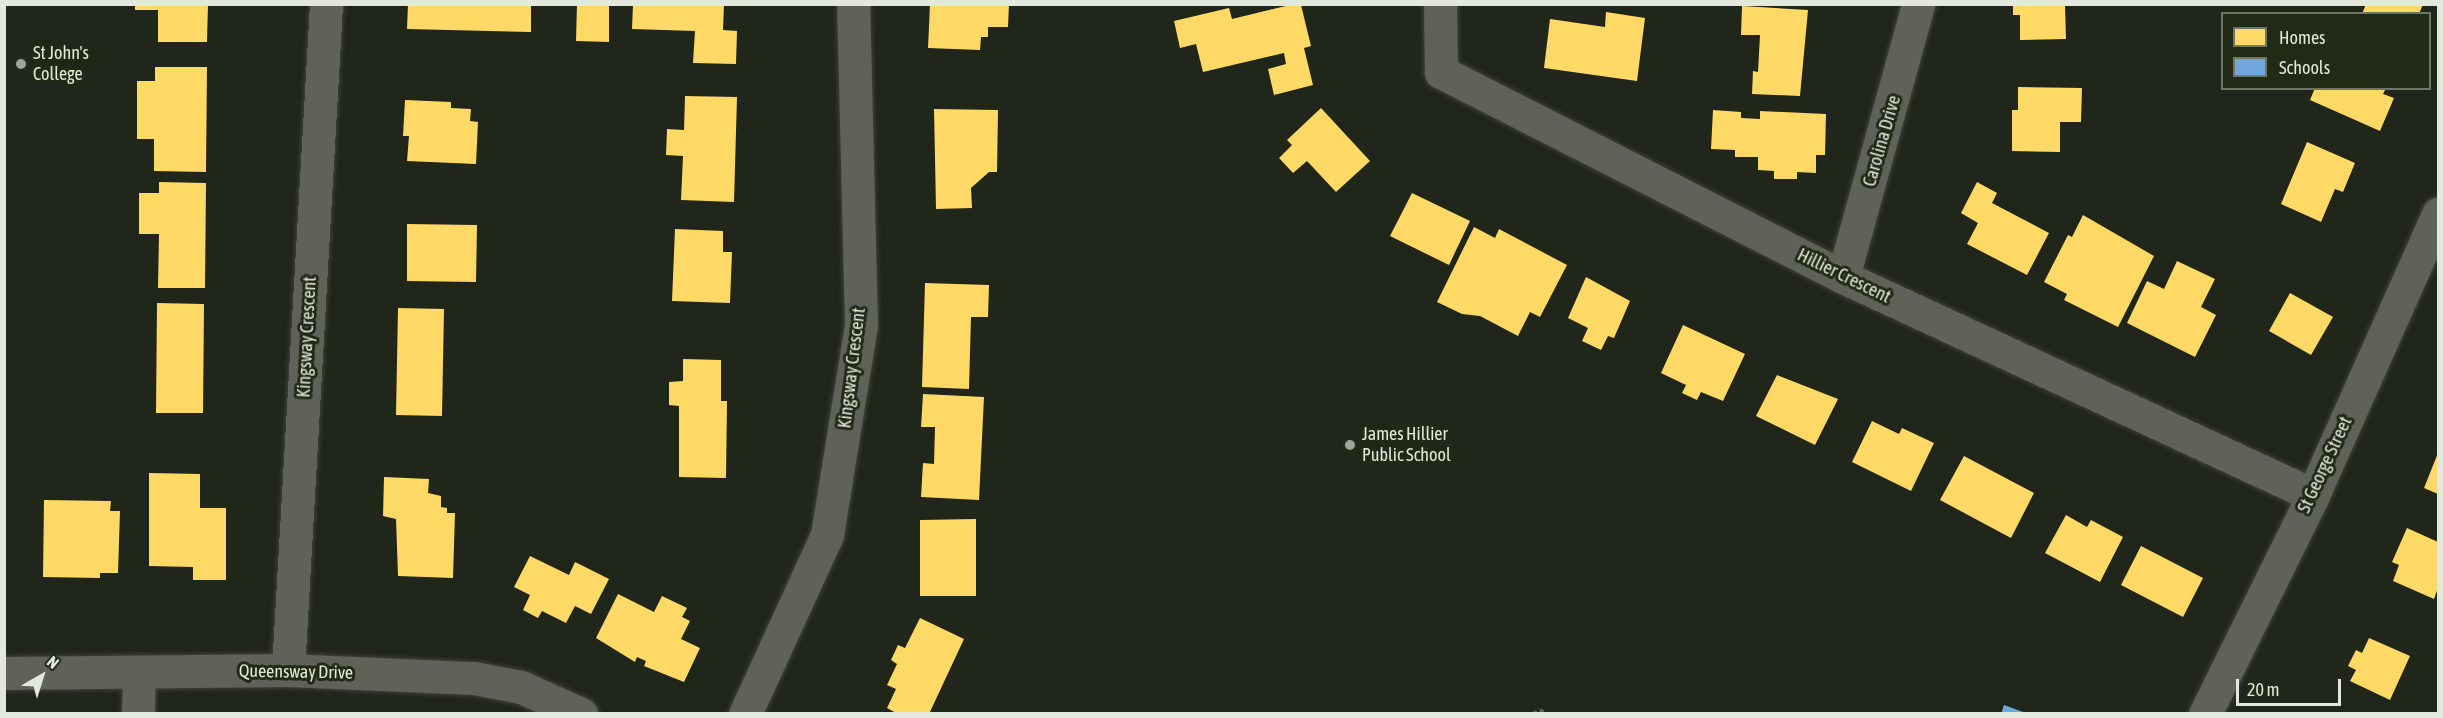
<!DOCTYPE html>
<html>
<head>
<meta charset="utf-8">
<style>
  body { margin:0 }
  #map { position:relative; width:2443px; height:718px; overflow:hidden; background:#21261a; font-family:"Asap Condensed",sans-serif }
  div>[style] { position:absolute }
  .homes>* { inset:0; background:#ffd966 }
  .schools>* { inset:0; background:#6fa8dc }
  .path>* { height:4px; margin-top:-2px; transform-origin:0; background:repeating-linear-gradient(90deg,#5e625a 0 4.5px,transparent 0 7.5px) }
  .roads { filter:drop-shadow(0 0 2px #3e4239) drop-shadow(0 0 2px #3e4239) }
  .street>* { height:33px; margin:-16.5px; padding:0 16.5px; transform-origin:16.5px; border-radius:16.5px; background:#5e6259 }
  .dots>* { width:16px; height:16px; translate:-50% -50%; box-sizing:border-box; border:3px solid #222a16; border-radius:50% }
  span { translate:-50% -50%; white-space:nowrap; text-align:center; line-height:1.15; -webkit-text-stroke:6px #222a16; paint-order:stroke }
  .poi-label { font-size:18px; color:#e2e8db }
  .left { translate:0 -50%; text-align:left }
  .street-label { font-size:18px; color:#e2e8db }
  .frame { position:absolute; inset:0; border:6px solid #e2e8db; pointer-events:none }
  .legend { position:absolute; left:2221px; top:12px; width:210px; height:78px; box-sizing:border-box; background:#222a16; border:2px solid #6f7665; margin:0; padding:8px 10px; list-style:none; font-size:18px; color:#e2e8db }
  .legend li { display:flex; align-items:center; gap:12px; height:30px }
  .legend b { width:30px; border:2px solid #6f7665 }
  .north { position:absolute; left:12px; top:646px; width:60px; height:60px; -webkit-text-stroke:4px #222a16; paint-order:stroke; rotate:39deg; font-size:16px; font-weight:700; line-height:24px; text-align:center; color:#e2e8db }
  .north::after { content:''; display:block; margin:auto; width:21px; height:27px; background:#e2e8db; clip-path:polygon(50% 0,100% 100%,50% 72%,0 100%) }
  .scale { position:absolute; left:2236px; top:679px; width:105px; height:27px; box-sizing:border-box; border:3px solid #e2e8db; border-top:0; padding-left:8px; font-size:18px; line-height:21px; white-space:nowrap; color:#e2e8db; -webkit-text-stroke:4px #222a16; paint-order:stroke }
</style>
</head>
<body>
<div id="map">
  <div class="homes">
    <div style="clip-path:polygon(135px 4px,208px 4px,207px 42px,158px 42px,158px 10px,135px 10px)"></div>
    <div style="clip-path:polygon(408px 4px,531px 4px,531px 32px,407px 29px)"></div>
    <div style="clip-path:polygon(577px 4px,609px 4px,609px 42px,576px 41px)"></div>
    <div style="clip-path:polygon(633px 4px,724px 4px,723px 30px,737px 31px,736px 64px,693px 63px,695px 31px,632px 29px)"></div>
    <div style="clip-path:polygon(930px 4px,1009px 4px,1008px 27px,988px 27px,988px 37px,981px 37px,980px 50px,928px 48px)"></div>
    <div style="clip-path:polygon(2013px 4px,2065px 4px,2066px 39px,2020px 40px,2020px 15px,2013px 15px)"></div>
    <div style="clip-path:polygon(2366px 4px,2423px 4px,2419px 14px,2362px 14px)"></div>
    <div style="clip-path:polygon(1290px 5px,1301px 5px,1311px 46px,1304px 48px,1313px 85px,1274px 95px,1268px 69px,1286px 64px,1284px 53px,1203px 72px,1196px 44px,1180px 48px,1174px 21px,1229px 8px,1232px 19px)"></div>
    <div style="clip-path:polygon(1742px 6px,1808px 10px,1800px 96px,1752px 94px,1753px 71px,1758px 72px,1760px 35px,1741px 35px)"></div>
    <div style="clip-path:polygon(1606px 12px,1645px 18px,1637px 81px,1544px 68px,1550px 19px,1605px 27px)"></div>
    <div style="clip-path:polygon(155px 67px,207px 67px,206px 172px,154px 171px,154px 139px,137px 139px,137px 81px,155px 81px)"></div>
    <div style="clip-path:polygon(2018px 87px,2082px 88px,2081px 122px,2060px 122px,2060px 152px,2012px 151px,2012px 110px,2018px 110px)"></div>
    <div style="clip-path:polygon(2315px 88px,2386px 88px,2383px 94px,2394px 98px,2380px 131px,2310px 100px)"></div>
    <div style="clip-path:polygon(685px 96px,737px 97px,734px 202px,681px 200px,683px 156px,666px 155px,667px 129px,684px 130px)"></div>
    <div style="clip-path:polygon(405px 100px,451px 102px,451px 108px,471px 109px,470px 121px,478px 122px,476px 164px,407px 161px,409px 136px,403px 136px)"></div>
    <div style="clip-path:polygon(1321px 108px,1370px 161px,1336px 192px,1307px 161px,1293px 173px,1279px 158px,1292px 145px,1287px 140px)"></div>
    <div style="clip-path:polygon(934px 109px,998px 110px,997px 172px,989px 172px,971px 188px,972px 208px,936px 209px)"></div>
    <div style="clip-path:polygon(1713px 110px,1741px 112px,1741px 118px,1760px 119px,1760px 111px,1826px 114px,1825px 155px,1816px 155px,1816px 173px,1797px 172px,1797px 179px,1774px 179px,1774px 171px,1758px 170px,1758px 157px,1735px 157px,1735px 150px,1711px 149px)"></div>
    <div style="clip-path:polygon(2307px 142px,2355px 163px,2343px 192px,2335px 189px,2321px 222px,2281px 204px)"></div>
    <div style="clip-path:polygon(159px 182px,206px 183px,205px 288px,158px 288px,159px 234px,139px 234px,139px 193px,159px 193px)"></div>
    <div style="clip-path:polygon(1977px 182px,1997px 193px,1992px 203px,2049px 233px,2027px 275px,1967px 244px,1978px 223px,1961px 213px)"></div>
    <div style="clip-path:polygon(1412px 193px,1470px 221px,1449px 265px,1390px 236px)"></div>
    <div style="clip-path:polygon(2083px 215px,2154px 256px,2118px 327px,2064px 300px,2067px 294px,2044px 282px,2068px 235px,2072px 237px)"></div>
    <div style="clip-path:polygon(407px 224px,477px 225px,476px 282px,407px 281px)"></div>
    <div style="clip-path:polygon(1474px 227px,1495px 238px,1499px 229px,1567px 265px,1540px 317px,1530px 312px,1518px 336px,1480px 316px,1462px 314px,1437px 302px)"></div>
    <div style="clip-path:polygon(675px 229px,723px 231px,723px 252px,732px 252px,730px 303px,672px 301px)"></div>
    <div style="clip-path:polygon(2177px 261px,2215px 279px,2201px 307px,2216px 315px,2195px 357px,2127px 323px,2147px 281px,2164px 289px)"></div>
    <div style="clip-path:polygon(1586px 277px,1630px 301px,1614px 338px,1608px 336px,1601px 350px,1582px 341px,1588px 328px,1568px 318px)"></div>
    <div style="clip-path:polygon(925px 283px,989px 285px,988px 317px,971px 317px,969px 389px,922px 387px)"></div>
    <div style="clip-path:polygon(2290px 293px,2333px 317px,2311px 355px,2269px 331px)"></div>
    <div style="clip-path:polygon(157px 303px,204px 304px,203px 413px,156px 413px)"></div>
    <div style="clip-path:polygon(398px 308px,444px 309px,442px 416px,396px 415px)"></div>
    <div style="clip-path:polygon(1683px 325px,1745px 354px,1723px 401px,1701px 392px,1697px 400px,1682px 393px,1686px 385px,1661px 373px)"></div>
    <div style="clip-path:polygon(683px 359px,721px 360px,721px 401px,727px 401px,726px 478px,679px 477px,679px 406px,669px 405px,669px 382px,683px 381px)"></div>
    <div style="clip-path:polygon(1777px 375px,1838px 399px,1815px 445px,1756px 416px)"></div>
    <div style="clip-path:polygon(923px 394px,984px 397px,979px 500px,921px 497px,923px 463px,934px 464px,935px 427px,921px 427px)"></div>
    <div style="clip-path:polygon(1872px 421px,1899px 434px,1902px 428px,1934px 443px,1911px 491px,1852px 462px)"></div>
    <div style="clip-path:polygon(2438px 453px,2438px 494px,2424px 488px)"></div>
    <div style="clip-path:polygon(1964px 456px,2034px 493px,2011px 538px,1940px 500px)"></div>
    <div style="clip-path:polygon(149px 473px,200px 474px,200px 508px,226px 508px,226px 580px,193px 580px,193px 567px,149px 566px)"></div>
    <div style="clip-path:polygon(384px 477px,429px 479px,428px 493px,441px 496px,441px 507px,447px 508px,447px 513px,455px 513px,453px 578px,398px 576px,396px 519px,383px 516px)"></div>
    <div style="clip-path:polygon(44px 500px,111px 501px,110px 511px,120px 511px,118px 573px,100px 573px,100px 578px,43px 577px)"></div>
    <div style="clip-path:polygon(2066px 515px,2087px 527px,2091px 520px,2123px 537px,2100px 582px,2045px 553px)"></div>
    <div style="clip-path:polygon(976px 519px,976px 596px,920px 596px,920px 520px)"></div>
    <div style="clip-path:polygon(2407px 528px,2438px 542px,2438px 588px,2434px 599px,2393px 581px,2399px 565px,2392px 562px)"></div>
    <div style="clip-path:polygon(2141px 546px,2203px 578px,2183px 617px,2121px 585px)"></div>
    <div style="clip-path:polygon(530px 556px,569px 575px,575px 562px,609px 579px,591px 614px,575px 606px,566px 623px,542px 611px,538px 618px,523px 610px,530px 595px,514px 587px)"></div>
    <div style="clip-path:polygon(618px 594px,654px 612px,662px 596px,687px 608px,682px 617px,690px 621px,681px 639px,700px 648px,684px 682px,644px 666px,646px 661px,637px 657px,635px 662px,596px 638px)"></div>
    <div style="clip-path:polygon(920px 618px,964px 639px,929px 714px,898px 714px,887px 708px,896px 689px,887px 685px,897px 664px,891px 660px,898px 645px,905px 648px)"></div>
    <div style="clip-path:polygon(2369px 638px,2410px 656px,2390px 700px,2350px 681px,2356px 670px,2348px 666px,2356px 650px,2362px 653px)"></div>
  </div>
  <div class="schools">
    <div style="clip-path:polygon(2004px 705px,2026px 713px,2026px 714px,2001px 714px)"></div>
  </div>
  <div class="path">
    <div style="left:1533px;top:714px;width:8px;rotate:-30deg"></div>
    <div style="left:1540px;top:710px;width:7px;rotate:34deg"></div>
  </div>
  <div class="roads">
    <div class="street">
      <div style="left:1440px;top:4px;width:68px;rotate:89.2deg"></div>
      <div style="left:1441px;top:72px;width:451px;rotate:27deg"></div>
      <div style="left:1843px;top:277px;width:518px;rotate:24.88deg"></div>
      <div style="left:1843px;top:277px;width:283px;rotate:-74.6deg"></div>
      <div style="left:288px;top:670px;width:667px;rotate:-86.73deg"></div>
      <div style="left:4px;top:673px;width:284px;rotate:-0.6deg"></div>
      <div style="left:288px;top:670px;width:186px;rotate:2.5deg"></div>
      <div style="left:474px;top:678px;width:48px;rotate:10.8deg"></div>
      <div style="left:521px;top:687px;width:66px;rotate:24.2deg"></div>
      <div style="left:138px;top:714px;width:42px;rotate:-88.6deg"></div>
      <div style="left:745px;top:714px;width:197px;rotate:-65.4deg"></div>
      <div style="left:827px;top:535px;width:213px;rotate:-80.8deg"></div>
      <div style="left:861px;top:325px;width:321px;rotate:-91.4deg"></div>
      <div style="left:2205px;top:714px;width:244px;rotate:-63.7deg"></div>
      <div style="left:2313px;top:495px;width:308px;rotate:-66deg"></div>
    </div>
  </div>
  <div class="dots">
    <div style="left:21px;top:64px;background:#9ea497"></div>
    <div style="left:1350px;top:445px;background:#9ea497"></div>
  </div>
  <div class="poi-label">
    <span class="left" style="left:33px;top:64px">St John's<br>College</span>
    <span class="left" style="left:1362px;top:445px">James Hillier<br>Public School</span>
  </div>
  <div class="street-label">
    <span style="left:1882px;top:141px;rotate:-74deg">Carolina Drive</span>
    <span style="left:1844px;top:276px;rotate:26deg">Hillier Crescent</span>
    <span style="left:307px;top:337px;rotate:-87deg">Kingsway Crescent</span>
    <span style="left:852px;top:368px;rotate:-83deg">Kingsway Crescent</span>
    <span style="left:2325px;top:465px;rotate:-65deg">St George Street</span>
    <span style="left:296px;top:672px;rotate:1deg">Queensway Drive</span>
  </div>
  <div class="frame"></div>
  <ul class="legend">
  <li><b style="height:16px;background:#ffd966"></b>Homes</li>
  <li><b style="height:16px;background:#6fa8dc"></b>Schools</li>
  </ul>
  <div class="north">N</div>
  <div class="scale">20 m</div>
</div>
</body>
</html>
